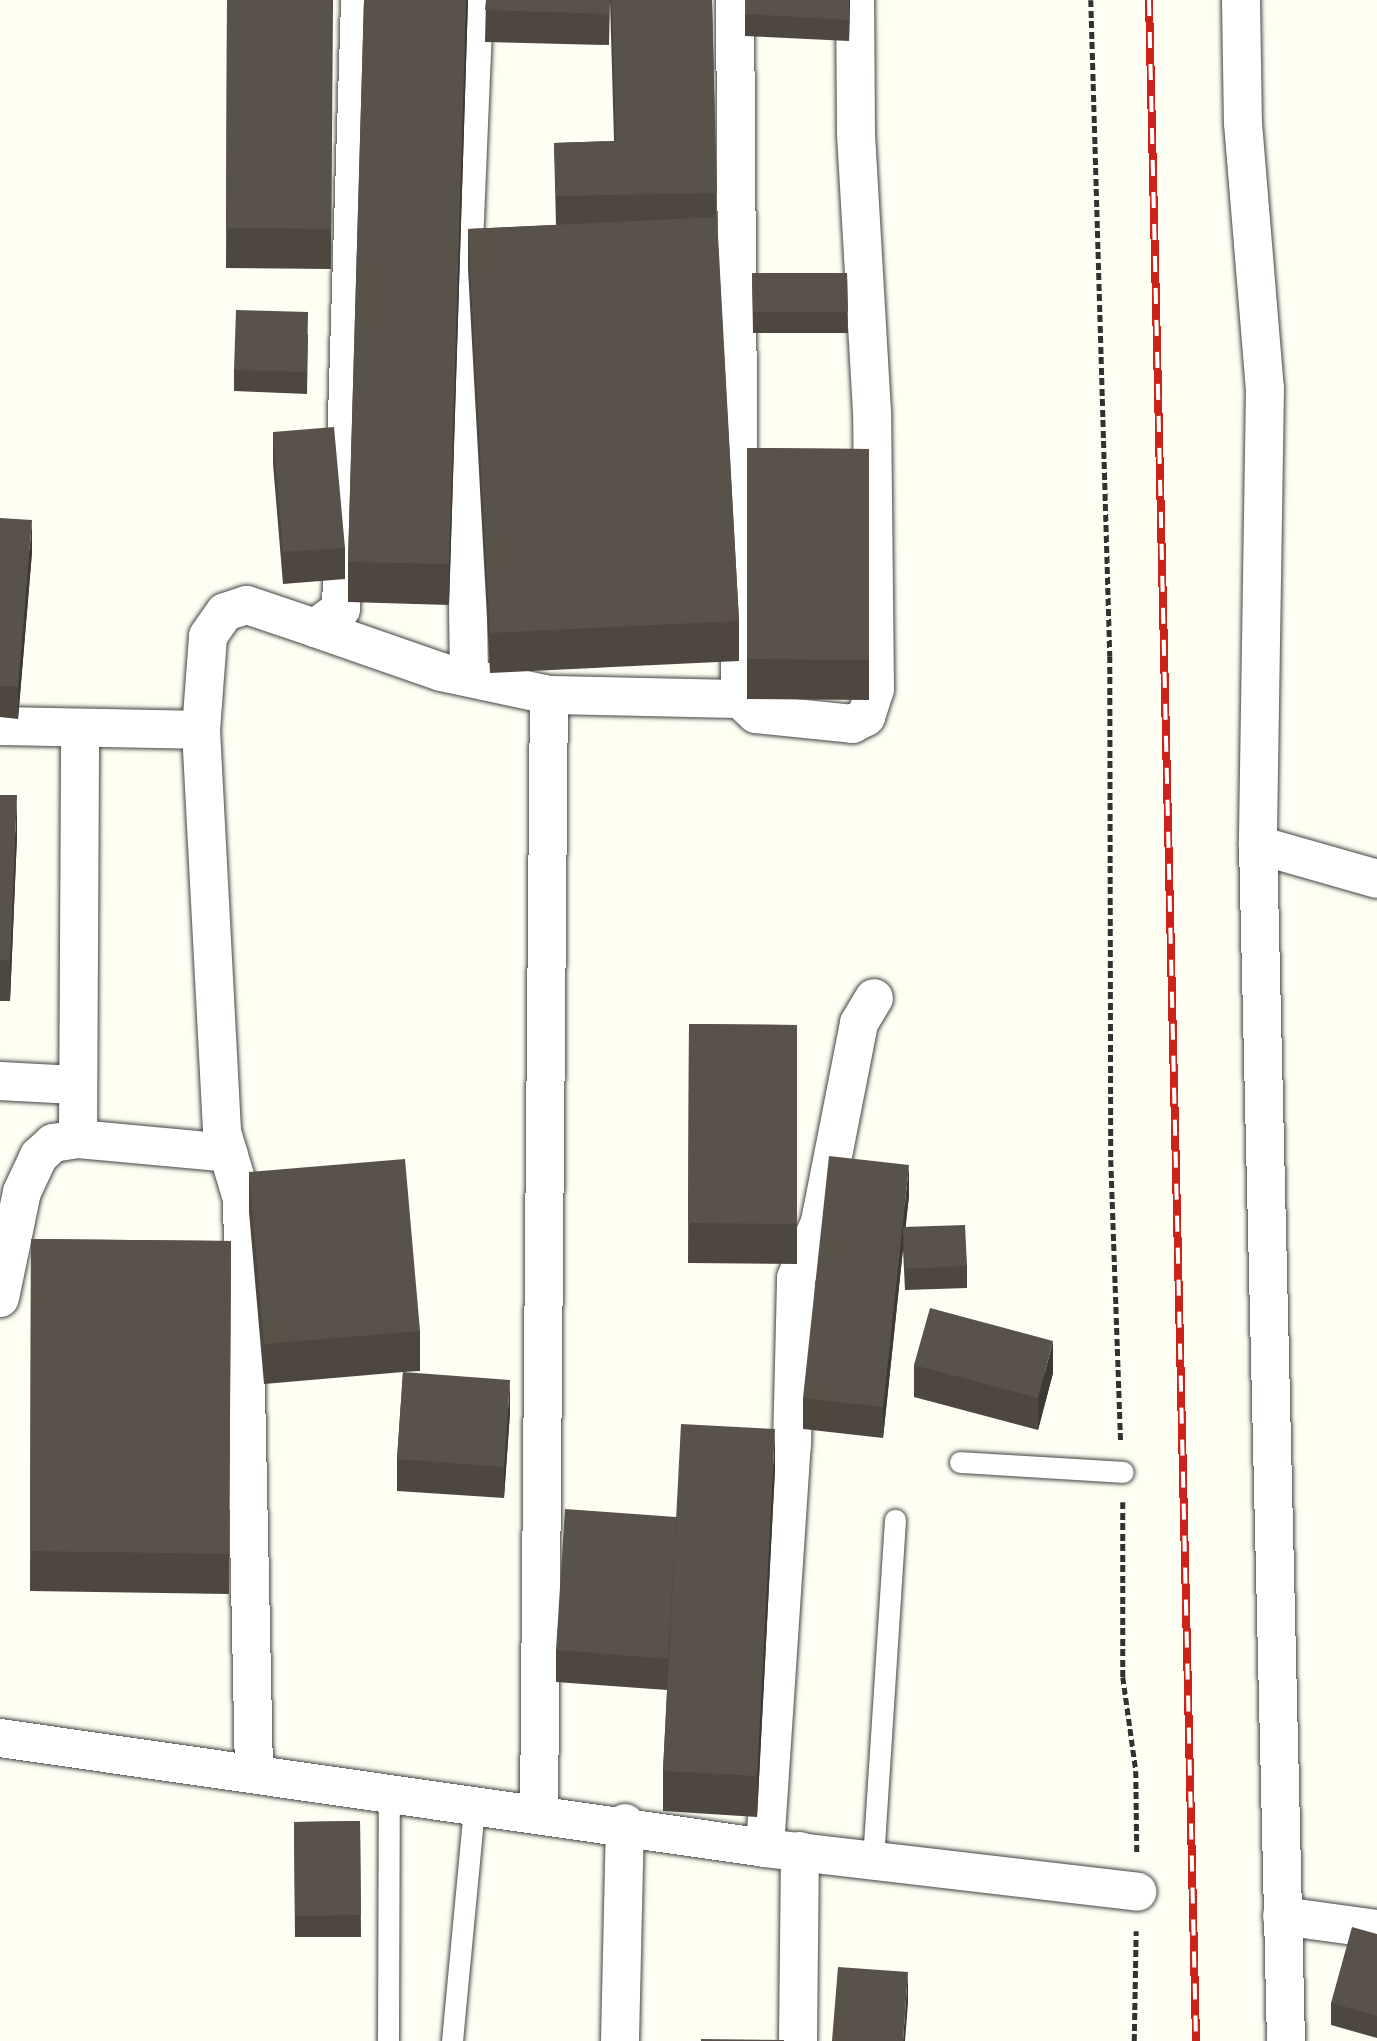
<!DOCTYPE html>
<html>
<head>
<meta charset="utf-8">
<style>
  body { margin:0 }
  #map { position:relative; width:1377px; height:2041px; overflow:hidden; background:#fffef2; font-family:Georgia,serif }
  div>[style] { position:absolute }
  .path>* { height:4.5px; margin-top:-2.25px; transform-origin:0; background:repeating-linear-gradient(90deg,#323232 0 7px,transparent 0 10.5px) }
  .roads { filter:drop-shadow(0 0 2px #434343) drop-shadow(0 0 2px #434343) }
  .service>* { height:21px; margin:-10.5px; padding:0 10.5px; transform-origin:10.5px; border-radius:10.5px; background:#fff }
  .minor>* { height:38px; margin:-19px; padding:0 19px; transform-origin:19px; border-radius:19px; background:#fff }
  .rail>* { height:8px; margin-top:-4px; transform-origin:0; background:repeating-linear-gradient(90deg,#fff 0 16px,#cd221a 0 32px); box-sizing:border-box; border-block:2px solid #cd221a }
  .wall>* { inset:0; background:#4d4740 }
  .shaded-wall>* { inset:0; background:#3e3934 }
  .building>* { inset:0; background:#59524b }
  span { translate:-50% -50%; white-space:nowrap; text-align:center; line-height:1.15; -webkit-text-stroke:7px #fff; paint-order:stroke }
</style>
</head>
<body>
<div id="map">
  <div class="path">
    <div style="left:1091px;top:0;width:656px;rotate:88.34deg"></div>
    <div style="left:1110px;top:656px;width:504px;rotate:89.89deg"></div>
    <div style="left:1111px;top:1160px;width:281px;rotate:88deg"></div>
    <div style="left:1123px;top:1502px;width:175px;rotate:90deg"></div>
    <div style="left:1123px;top:1677px;width:95px;rotate:82.1deg"></div>
    <div style="left:1136px;top:1771px;width:81px;rotate:89.3deg"></div>
    <div style="left:1134px;top:2041px;width:110px;rotate:-89deg"></div>
  </div>
  <div class="roads">
    <div class="service">
      <div style="left:960px;top:1462px;width:163px;rotate:3.5deg"></div>
      <div style="left:873px;top:1860px;width:341px;rotate:-86.3deg"></div>
      <div style="left:388px;top:2041px;width:248px;rotate:-89.8deg"></div>
      <div style="left:452px;top:2041px;width:234px;rotate:-84.6deg"></div>
    </div>
    <div class="minor">
      <div style="left:735px;top:0;width:699px;rotate:89.59deg"></div>
      <div style="left:740px;top:699px;width:22px;rotate:43deg"></div>
      <div style="left:756px;top:714px;width:97px;rotate:5.9deg"></div>
      <div style="left:852px;top:724px;width:16px;rotate:-27deg"></div>
      <div style="left:866px;top:717px;width:29px;rotate:-72deg"></div>
      <div style="left:875px;top:689px;width:277px;rotate:-90.6deg"></div>
      <div style="left:872px;top:412px;width:280px;rotate:-93.3deg"></div>
      <div style="left:856px;top:132px;width:132px;rotate:-90.4deg"></div>
      <div style="left:1241px;top:0;width:123px;rotate:89.1deg"></div>
      <div style="left:1243px;top:123px;width:266px;rotate:85.3deg"></div>
      <div style="left:1265px;top:388px;width:457px;rotate:90.9deg"></div>
      <div style="left:1258px;top:845px;width:1196px;rotate:88.66deg"></div>
      <div style="left:315px;top:628px;width:133px;rotate:19.2deg"></div>
      <div style="left:441px;top:672px;width:110px;rotate:12deg"></div>
      <div style="left:549px;top:695px;width:191px;rotate:1.2deg"></div>
      <div style="left:469px;top:677px;width:410px;rotate:-90.8deg"></div>
      <div style="left:463px;top:267px;width:267px;rotate:-87.6deg"></div>
      <div style="left:0;top:726px;width:201px;rotate:1.1deg"></div>
      <div style="left:201px;top:730px;width:94px;rotate:-85.7deg"></div>
      <div style="left:208px;top:636px;width:29px;rotate:-55deg"></div>
      <div style="left:225px;top:612px;width:23px;rotate:-18deg"></div>
      <div style="left:247px;top:605px;width:72px;rotate:18.7deg"></div>
      <div style="left:315px;top:628px;width:32px;rotate:-36deg"></div>
      <div style="left:341px;top:609px;width:609px;rotate:-88.21deg"></div>
      <div style="left:201px;top:730px;width:403px;rotate:87deg"></div>
      <div style="left:222px;top:1132px;width:70px;rotate:73.4deg"></div>
      <div style="left:242px;top:1199px;width:573px;rotate:88.8deg"></div>
      <div style="left:1258px;top:845px;width:124px;rotate:15.9deg"></div>
      <div style="left:0;top:1081px;width:75px;rotate:3.1deg"></div>
      <div style="left:78px;top:1139px;width:410px;rotate:-89.7deg"></div>
      <div style="left:0;top:1298px;width:108px;rotate:-78.3deg"></div>
      <div style="left:22px;top:1192px;width:40px;rotate:-65deg"></div>
      <div style="left:39px;top:1156px;width:19px;rotate:-43deg"></div>
      <div style="left:53px;top:1143px;width:25px;rotate:-9deg"></div>
      <div style="left:78px;top:1139px;width:151px;rotate:5.3deg"></div>
      <div style="left:0;top:1738px;width:773px;rotate:8.18deg"></div>
      <div style="left:765px;top:1848px;width:375px;rotate:6.7deg"></div>
      <div style="left:539px;top:1813px;width:1118px;rotate:-89.49deg"></div>
      <div style="left:765px;top:1848px;width:404px;rotate:-86.2deg"></div>
      <div style="left:792px;top:1445px;width:167px;rotate:-88.6deg"></div>
      <div style="left:796px;top:1278px;width:61px;rotate:-66.8deg"></div>
      <div style="left:820px;top:1222px;width:203px;rotate:-78.9deg"></div>
      <div style="left:859px;top:1023px;width:29px;rotate:-59deg"></div>
      <div style="left:1282px;top:1916px;width:96px;rotate:7.8deg"></div>
      <div style="left:620px;top:2041px;width:218px;rotate:-88.7deg"></div>
      <div style="left:798px;top:2041px;width:190px;rotate:-89.4deg"></div>
    </div>
  </div>
  <div class="rail">
    <div style="left:1149px;top:0;width:2042px;rotate:88.68deg"></div>
  </div>
  <div class="wall">
    <div style="clip-path:polygon(227px 0,333px 0,331px 269px,226px 268px)"></div>
    <div style="clip-path:polygon(364px 0,468px 0,449px 605px,348px 602px,348px 562px)"></div>
    <div style="clip-path:polygon(486px 0,610px 0,609px 45px,485px 42px)"></div>
    <div style="clip-path:polygon(610px 0,712px 0,717px 228px,739px 621px,739px 661px,490px 673px,468px 269px,468px 229px,556px 225px,554px 143px,614px 141px)"></div>
    <div style="clip-path:polygon(745px 0,850px 0,849px 41px,745px 36px)"></div>
    <div style="clip-path:polygon(752px 273px,847px 273px,848px 333px,753px 333px)"></div>
    <div style="clip-path:polygon(308px 334px,307px 394px,234px 391px,234px 370px)"></div>
    <div style="clip-path:polygon(273px 432px,345px 548px,345px 579px,283px 584px,273px 464px)"></div>
    <div style="clip-path:polygon(747px 448px,869px 449px,869px 700px,747px 699px)"></div>
    <div style="clip-path:polygon(0 518px,32px 552px,18px 719px,0 717px)"></div>
    <div style="clip-path:polygon(0 795px,17px 836px,10px 1001px,0 1001px)"></div>
    <div style="clip-path:polygon(689px 1024px,797px 1025px,797px 1264px,688px 1263px)"></div>
    <div style="clip-path:polygon(249px 1172px,420px 1331px,420px 1371px,403px 1372px,510px 1412px,504px 1498px,397px 1491px,397px 1459px,403px 1372px,264px 1384px,249px 1212px)"></div>
    <div style="clip-path:polygon(909px 1196px,905px 1227px,967px 1266px,967px 1288px,905px 1290px,903px 1249px,883px 1438px,803px 1429px,803px 1398px)"></div>
    <div style="clip-path:polygon(31px 1239px,231px 1241px,229px 1594px,30px 1591px)"></div>
    <div style="clip-path:polygon(914px 1365px,1053px 1373px,1038px 1430px,914px 1397px)"></div>
    <div style="clip-path:polygon(775px 1469px,757px 1817px,663px 1811px,663px 1771px,667px 1690px,556px 1682px,556px 1650px,676px 1517px)"></div>
    <div style="clip-path:polygon(360px 1821px,361px 1937px,295px 1937px,294px 1822px)"></div>
    <div style="clip-path:polygon(1377px 1934px,1377px 2038px,1331px 2025px,1331px 2003px)"></div>
  </div>
  <div class="shaded-wall">
    <div style="clip-path:polygon(466px 0,468px 0,449px 605px,449px 564px)"></div>
    <div style="clip-path:polygon(849px 0,850px 0,849px 41px)"></div>
    <div style="clip-path:polygon(32px 520px,32px 552px,18px 719px,18px 687px)"></div>
    <div style="clip-path:polygon(17px 795px,17px 836px,10px 1001px,10px 961px)"></div>
    <div style="clip-path:polygon(909px 1165px,909px 1196px,904px 1243px,903px 1227px,903px 1249px,883px 1438px,883px 1407px)"></div>
    <div style="clip-path:polygon(1053px 1341px,1053px 1373px,1038px 1430px,1038px 1398px)"></div>
    <div style="clip-path:polygon(510px 1380px,510px 1412px,504px 1498px,504px 1467px)"></div>
    <div style="clip-path:polygon(775px 1429px,775px 1469px,757px 1817px,757px 1776px)"></div>
    <div style="clip-path:polygon(908px 1972px,908px 2003px,905px 2041px,903px 2041px)"></div>
  </div>
  <div class="building">
    <div style="clip-path:polygon(227px 0,332px 0,331px 229px,226px 228px)"></div>
    <div style="clip-path:polygon(364px 0,466px 0,449px 564px,348px 562px)"></div>
    <div style="clip-path:polygon(486px 0,609px 0,609px 14px,485px 10px)"></div>
    <div style="clip-path:polygon(612px 0,712px 0,717px 193px,556px 196px,554px 143px,616px 141px)"></div>
    <div style="clip-path:polygon(745px 0,849px 0,849px 20px,745px 14px)"></div>
    <div style="clip-path:polygon(717px 217px,739px 621px,490px 633px,468px 229px)"></div>
    <div style="clip-path:polygon(752px 273px,847px 273px,848px 312px,753px 312px)"></div>
    <div style="clip-path:polygon(236px 310px,308px 312px,307px 372px,234px 370px)"></div>
    <div style="clip-path:polygon(334px 427px,345px 548px,283px 552px,273px 432px)"></div>
    <div style="clip-path:polygon(747px 448px,869px 449px,869px 660px,747px 659px)"></div>
    <div style="clip-path:polygon(0 518px,32px 520px,18px 687px,0 686px)"></div>
    <div style="clip-path:polygon(0 795px,17px 795px,10px 961px,0 960px)"></div>
    <div style="clip-path:polygon(689px 1024px,797px 1025px,797px 1224px,688px 1223px)"></div>
    <div style="clip-path:polygon(829px 1156px,909px 1165px,883px 1407px,803px 1398px)"></div>
    <div style="clip-path:polygon(405px 1159px,420px 1331px,264px 1344px,249px 1172px)"></div>
    <div style="clip-path:polygon(965px 1225px,967px 1266px,905px 1269px,903px 1227px)"></div>
    <div style="clip-path:polygon(31px 1239px,231px 1241px,229px 1554px,30px 1551px)"></div>
    <div style="clip-path:polygon(930px 1308px,1053px 1341px,1038px 1398px,914px 1365px)"></div>
    <div style="clip-path:polygon(403px 1372px,510px 1380px,504px 1467px,397px 1459px)"></div>
    <div style="clip-path:polygon(681px 1424px,775px 1429px,757px 1776px,663px 1771px)"></div>
    <div style="clip-path:polygon(565px 1509px,676px 1517px,668px 1659px,556px 1650px)"></div>
    <div style="clip-path:polygon(360px 1821px,361px 1915px,295px 1916px,294px 1822px)"></div>
    <div style="clip-path:polygon(1352px 1927px,1377px 1934px,1377px 2016px,1331px 2003px)"></div>
    <div style="clip-path:polygon(838px 1967px,908px 1972px,903px 2041px,832px 2041px)"></div>
    <div style="clip-path:polygon(701px 2039px,784px 2040px,784px 2041px,701px 2041px)"></div>
  </div>
</div>
</body>
</html>
